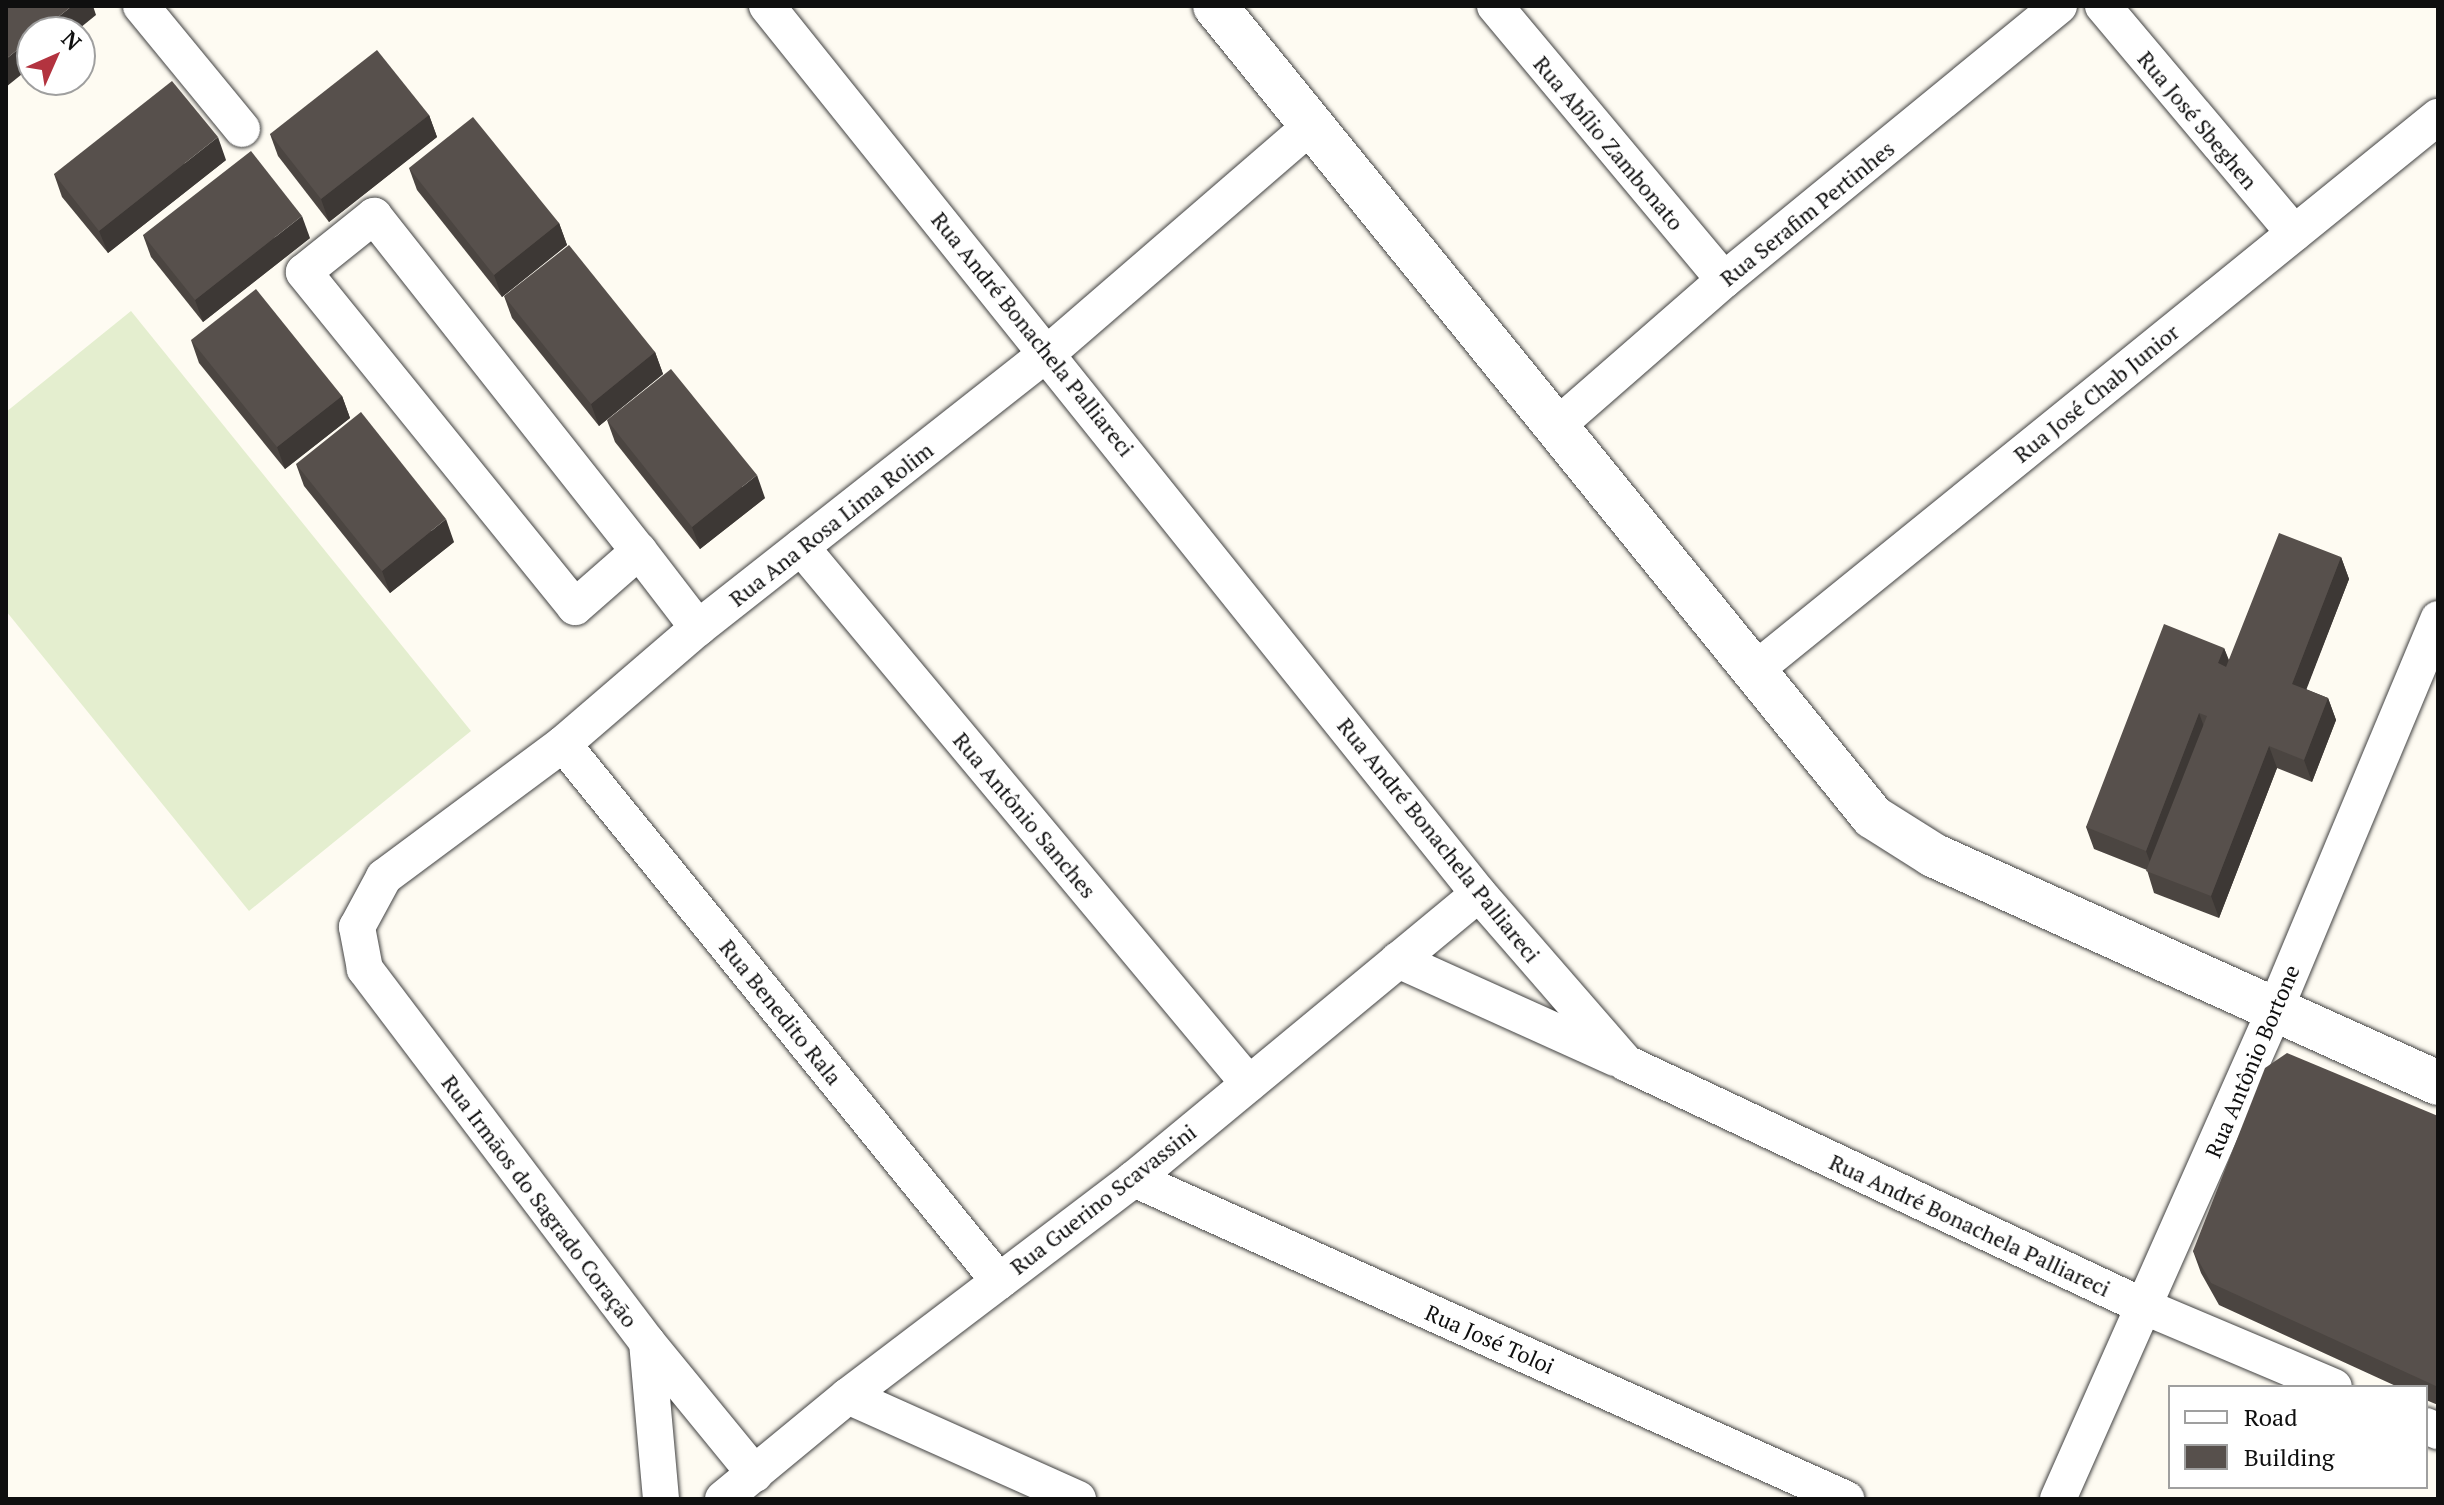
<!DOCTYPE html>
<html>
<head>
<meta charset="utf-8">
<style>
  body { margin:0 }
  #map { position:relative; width:2444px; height:1505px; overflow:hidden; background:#fefbf2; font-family:"PT Serif",serif }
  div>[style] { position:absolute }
  .pitch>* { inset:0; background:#e4eecf }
  .roads { filter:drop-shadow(0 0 2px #424242) drop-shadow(0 0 2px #424242) }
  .minor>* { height:36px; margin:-18px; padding:0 18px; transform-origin:18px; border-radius:18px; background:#fff }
  .tertiary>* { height:44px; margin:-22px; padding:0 22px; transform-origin:22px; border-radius:22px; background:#fff }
  .wall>* { inset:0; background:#4b4541 }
  .shaded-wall>* { inset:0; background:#3d3835 }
  .building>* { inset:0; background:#57504c }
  span { translate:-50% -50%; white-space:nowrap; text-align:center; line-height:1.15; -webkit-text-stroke:8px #fff; paint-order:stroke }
  .street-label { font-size:22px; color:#0f0f0f }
  .frame { position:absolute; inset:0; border:8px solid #0f0f0f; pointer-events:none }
  .legend { position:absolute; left:2168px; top:1385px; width:260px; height:104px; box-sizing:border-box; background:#fff; border:2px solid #9f9f9f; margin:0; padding:10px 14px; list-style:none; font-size:24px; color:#0f0f0f }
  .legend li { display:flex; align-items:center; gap:16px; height:40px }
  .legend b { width:40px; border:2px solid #9f9f9f }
  .north { position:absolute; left:16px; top:16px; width:80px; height:80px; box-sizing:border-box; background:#fff; border:2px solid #9f9f9f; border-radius:50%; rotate:45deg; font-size:22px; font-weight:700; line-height:32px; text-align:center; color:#0f0f0f }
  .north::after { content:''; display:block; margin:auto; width:28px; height:36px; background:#b3333f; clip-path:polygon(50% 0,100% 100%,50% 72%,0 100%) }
</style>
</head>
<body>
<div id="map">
  <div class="pitch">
    <div style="clip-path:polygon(131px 311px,471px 731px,249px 911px,6px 611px,6px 412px)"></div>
  </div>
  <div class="roads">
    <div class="minor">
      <div style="left:141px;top:6px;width:159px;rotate:50.6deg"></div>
      <div style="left:767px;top:6px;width:1138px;rotate:51.28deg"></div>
      <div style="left:1479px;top:894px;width:224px;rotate:49deg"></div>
      <div style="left:1626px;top:1063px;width:573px;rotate:25.18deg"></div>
      <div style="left:2145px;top:1307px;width:205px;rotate:22.9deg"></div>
      <div style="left:1495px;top:6px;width:357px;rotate:50.1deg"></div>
      <div style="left:2103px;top:6px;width:297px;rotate:49.9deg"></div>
      <div style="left:1559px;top:424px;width:219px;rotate:-41.1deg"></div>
      <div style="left:1724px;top:280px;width:433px;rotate:-39.3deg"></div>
      <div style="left:801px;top:547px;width:699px;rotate:50.16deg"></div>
      <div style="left:639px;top:551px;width:85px;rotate:138.8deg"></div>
      <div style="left:575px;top:607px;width:431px;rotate:-129deg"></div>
      <div style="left:304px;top:272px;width:90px;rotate:-38.7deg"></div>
      <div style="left:374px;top:216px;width:427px;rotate:51.7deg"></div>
      <div style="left:639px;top:551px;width:97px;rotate:52.5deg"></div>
      <div style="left:1755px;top:670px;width:879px;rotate:-39deg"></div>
      <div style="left:563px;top:744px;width:692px;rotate:50.93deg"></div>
      <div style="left:1398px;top:960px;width:238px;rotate:24.3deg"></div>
      <div style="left:1134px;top:1179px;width:781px;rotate:24.2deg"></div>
      <div style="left:647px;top:1342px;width:158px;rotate:84.9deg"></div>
      <div style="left:848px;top:1396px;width:252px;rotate:24.1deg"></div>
      <div style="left:2426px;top:1426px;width:13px;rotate:23deg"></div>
      <div style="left:755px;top:1474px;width:171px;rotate:-129.3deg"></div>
      <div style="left:647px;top:1342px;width:468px;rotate:-127.1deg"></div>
      <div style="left:365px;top:969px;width:43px;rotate:-100.8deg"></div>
      <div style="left:357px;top:927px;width:57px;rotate:-61.6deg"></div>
      <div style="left:384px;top:877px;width:223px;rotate:-36.6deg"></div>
      <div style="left:563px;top:744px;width:178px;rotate:-40.7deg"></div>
      <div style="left:698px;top:628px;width:447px;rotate:-38.2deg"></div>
      <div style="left:1049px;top:352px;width:349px;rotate:-40.8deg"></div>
      <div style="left:723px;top:1499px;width:162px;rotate:-39.5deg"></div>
      <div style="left:848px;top:1396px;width:359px;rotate:-37.2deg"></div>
      <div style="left:1134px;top:1179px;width:447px;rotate:-39.6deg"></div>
      <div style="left:2058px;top:1499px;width:533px;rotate:-66.08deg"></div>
      <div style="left:2274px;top:1012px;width:426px;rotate:-67.3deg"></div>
    </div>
    <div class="tertiary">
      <div style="left:1215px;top:6px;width:1044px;rotate:50.95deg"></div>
      <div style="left:1873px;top:817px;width:71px;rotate:32.3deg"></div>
      <div style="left:1933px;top:855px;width:554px;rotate:24.3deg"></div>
    </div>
  </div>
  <div class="wall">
    <div style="clip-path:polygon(429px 115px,437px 137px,329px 222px,278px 156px,270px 134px)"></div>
    <div style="clip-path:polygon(226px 160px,108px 253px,62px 197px,54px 174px)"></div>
    <div style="clip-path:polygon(409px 168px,559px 223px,567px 245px,502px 297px,417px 190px)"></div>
    <div style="clip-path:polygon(143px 235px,310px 238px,203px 322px,151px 257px)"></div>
    <div style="clip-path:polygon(504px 296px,655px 352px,663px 374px,599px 426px,512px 318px)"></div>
    <div style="clip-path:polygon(191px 340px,342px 396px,350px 418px,285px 469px,199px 363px)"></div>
    <div style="clip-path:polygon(607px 420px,765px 498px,700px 549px,615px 442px)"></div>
    <div style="clip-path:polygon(296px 464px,454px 542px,390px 593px,304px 486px)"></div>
    <div style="clip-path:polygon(2341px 557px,2349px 579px,2306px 689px,2328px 698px,2336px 720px,2312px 782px,2277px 768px,2219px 918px,2154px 893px,2147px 870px,2094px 849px,2086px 827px,2224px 648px,2229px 660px)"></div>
    <div style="clip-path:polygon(2438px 1116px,2438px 1405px,2426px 1400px,2426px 1387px,2398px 1387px,2219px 1305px,2201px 1273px,2193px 1251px)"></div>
  </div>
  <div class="shaded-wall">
    <div style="clip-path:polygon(72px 6px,93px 6px,96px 15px,75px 32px,39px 32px)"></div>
    <div style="clip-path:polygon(32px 38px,32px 66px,6px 87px,6px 59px)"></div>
    <div style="clip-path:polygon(429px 115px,437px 137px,329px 222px,321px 199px)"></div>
    <div style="clip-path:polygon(218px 137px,226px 160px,108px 253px,99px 231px)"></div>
    <div style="clip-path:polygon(302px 216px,310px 238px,203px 322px,195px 300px)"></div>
    <div style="clip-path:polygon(559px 223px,567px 245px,502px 297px,494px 275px)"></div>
    <div style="clip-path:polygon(655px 352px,663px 374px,599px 426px,591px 404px)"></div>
    <div style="clip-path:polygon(342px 396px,350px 418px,285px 469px,277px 447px)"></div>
    <div style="clip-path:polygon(757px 475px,765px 498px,700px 549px,692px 527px)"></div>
    <div style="clip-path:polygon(446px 519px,454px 542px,390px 593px,382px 571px)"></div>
    <div style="clip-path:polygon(2341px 557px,2349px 579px,2300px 706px,2292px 684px)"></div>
    <div style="clip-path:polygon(2224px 648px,2232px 670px,2218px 663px)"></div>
    <div style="clip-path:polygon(2328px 698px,2336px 720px,2312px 782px,2304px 760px)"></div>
    <div style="clip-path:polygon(2199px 713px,2207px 735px,2154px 873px,2146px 851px)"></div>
    <div style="clip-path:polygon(2269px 746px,2277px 768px,2219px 918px,2211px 896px)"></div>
  </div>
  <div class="building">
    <div style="clip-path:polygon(6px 6px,72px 6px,39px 32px,32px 32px,32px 38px,6px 59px)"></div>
    <div style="clip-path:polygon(377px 50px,429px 115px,321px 199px,270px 134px)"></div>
    <div style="clip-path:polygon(172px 81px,218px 137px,99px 231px,54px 174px)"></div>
    <div style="clip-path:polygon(473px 117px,559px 223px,494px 275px,409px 168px)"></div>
    <div style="clip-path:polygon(251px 151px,302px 216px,195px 300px,143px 235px)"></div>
    <div style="clip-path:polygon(569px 245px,655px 352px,591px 404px,504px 296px)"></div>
    <div style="clip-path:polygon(256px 289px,342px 396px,277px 447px,191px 340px)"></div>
    <div style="clip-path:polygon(671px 369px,757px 475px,692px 527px,607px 420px)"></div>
    <div style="clip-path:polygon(361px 412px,446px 519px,382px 571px,296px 464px)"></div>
    <div style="clip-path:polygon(2279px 533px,2341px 557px,2292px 684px,2328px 698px,2304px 760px,2269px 746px,2211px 896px,2146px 871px,2207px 716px,2199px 713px,2146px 851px,2086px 827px,2164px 624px,2224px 648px,2218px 663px,2226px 667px)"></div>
    <div style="clip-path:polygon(2287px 1053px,2438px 1116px,2438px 1387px,2211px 1283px,2193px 1251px,2265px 1068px)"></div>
  </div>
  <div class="street-label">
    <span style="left:2198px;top:120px;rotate:50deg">Rua José Sbeghen</span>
    <span style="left:1609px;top:143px;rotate:50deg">Rua Abílio Zambonato</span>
    <span style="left:1807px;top:213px;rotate:-39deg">Rua Serafim Pertinhes</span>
    <span style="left:1033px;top:334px;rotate:51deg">Rua André Bonachela Palliareci</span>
    <span style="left:2096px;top:393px;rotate:-39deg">Rua José Chab Junior</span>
    <span style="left:831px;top:524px;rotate:-38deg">Rua Ana Rosa Lima Rolim</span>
    <span style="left:1025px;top:815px;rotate:50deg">Rua Antônio Sanches</span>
    <span style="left:1439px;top:840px;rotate:51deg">Rua André Bonachela Palliareci</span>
    <span style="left:781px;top:1012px;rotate:51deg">Rua Benedito Rala</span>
    <span style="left:2252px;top:1061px;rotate:-67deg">Rua Antônio Bortone</span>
    <span style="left:1103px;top:1199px;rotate:-38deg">Rua Guerino Scavassini</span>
    <span style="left:540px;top:1201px;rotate:53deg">Rua Irmãos do Sagrado Coração</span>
    <span style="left:1970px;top:1225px;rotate:25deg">Rua André Bonachela Palliareci</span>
    <span style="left:1490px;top:1339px;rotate:24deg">Rua José Toloi</span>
  </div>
  <div class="frame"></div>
  <ul class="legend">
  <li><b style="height:10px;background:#fff"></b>Road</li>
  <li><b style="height:22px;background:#57504c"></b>Building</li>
  </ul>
  <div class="north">N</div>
</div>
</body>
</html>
